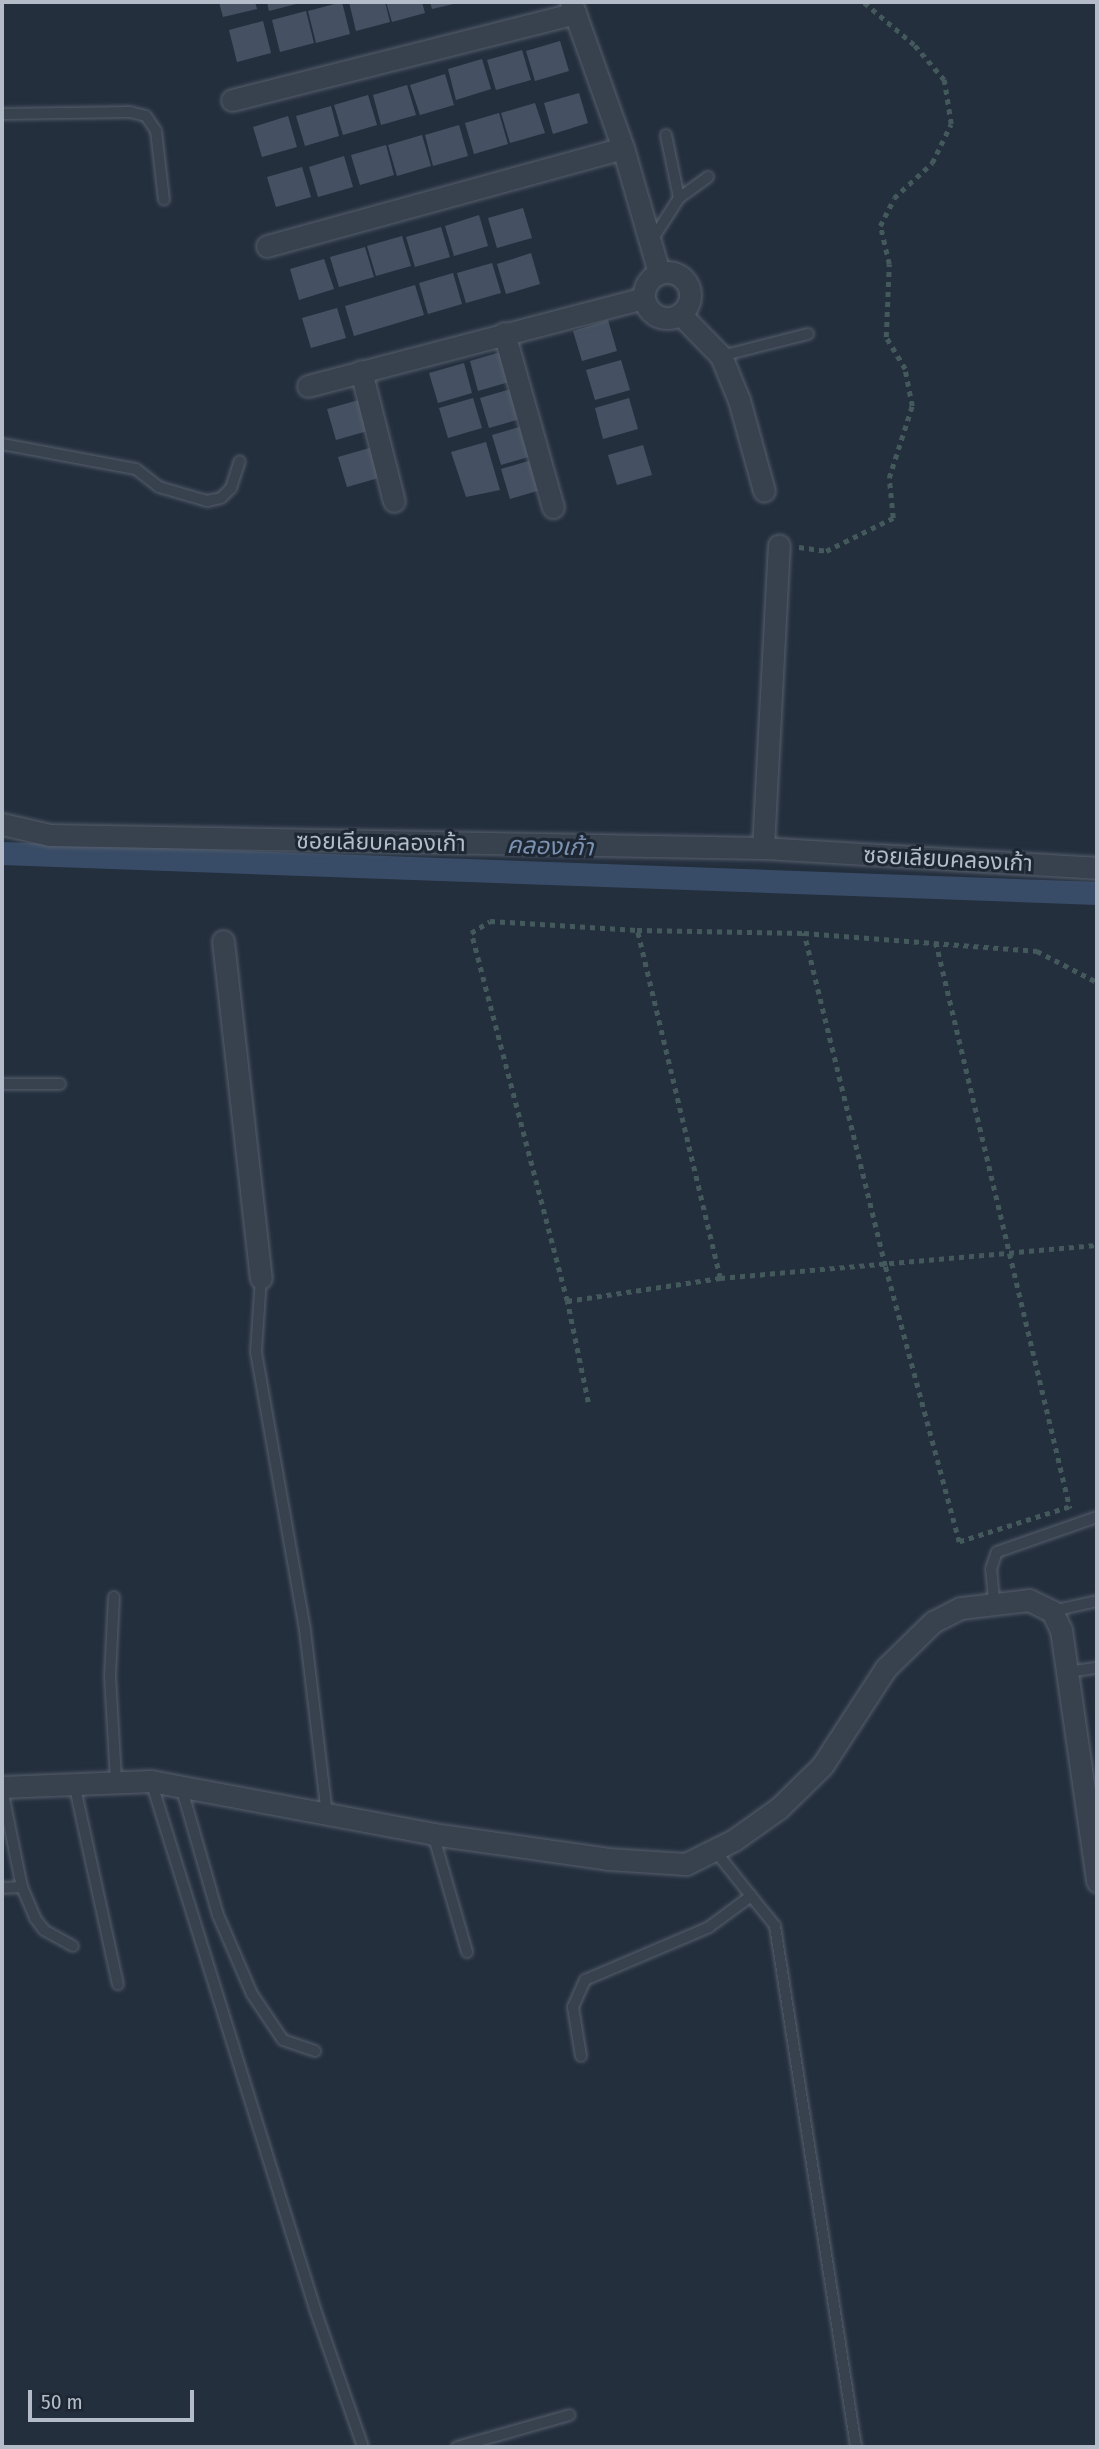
<!DOCTYPE html>
<html>
<head>
<meta charset="utf-8">
<style>
  body { margin:0 }
  #map { position:relative; width:1099px; height:2449px; overflow:hidden; background:#242f3e; font-family:"Fira Sans Condensed","Noto Sans Thai",sans-serif }
  div>[style] { position:absolute }
  .canal>* { height:23px; margin:-11.5px; padding:0 11.5px; transform-origin:11.5px; border-radius:11.5px; background:#394c67 }
  .building>* { inset:0; background:#455162 }
  .path>* { height:4.5px; margin-top:-2.25px; transform-origin:0; background:repeating-linear-gradient(90deg,#44595c 0 5px,transparent 0 10px) }
  .roads { filter:drop-shadow(0 0 2px #565f6c) drop-shadow(0 0 2px #565f6c) }
  .service>* { height:10px; margin:-5px; padding:0 5px; transform-origin:5px; border-radius:5px; background:#38414e }
  .minor>* { height:21px; margin:-10.5px; padding:0 10.5px; transform-origin:10.5px; border-radius:10.5px; background:#38414e }
  .minor>.ring { margin:-10.5px; padding:0; box-sizing:content-box; background:none; border:21px solid #38414e; border-radius:50% }
  span { translate:-50% -50%; white-space:nowrap; text-align:center; line-height:1.15; -webkit-text-stroke:6px #1d2633; paint-order:stroke }
  .street-label { font-size:23px; color:#b4bcc9 }
  .water-label { font-size:24px; color:#7c92b1; font-style:italic }
  .frame { position:absolute; inset:0; border:4px solid #b4bcc9; pointer-events:none }
  .scale { position:absolute; left:28px; top:2390px; width:166px; height:32px; box-sizing:border-box; border:4px solid #b4bcc9; border-top:0; padding-left:9px; font-size:21px; line-height:24px; white-space:nowrap; color:#b4bcc9; -webkit-text-stroke:5px #1d2633; paint-order:stroke }
</style>
</head>
<body>
<div id="map">
  <div class="canal">
    <div style="left:2px;top:853px;width:1096px;rotate:2.09deg"></div>
  </div>
  <div class="building">
    <div style="clip-path:polygon(219px 2px,255px 2px,257px 9px,223px 17px)"></div>
    <div style="clip-path:polygon(267px 2px,300px 2px,300px 3px,269px 11px)"></div>
    <div style="clip-path:polygon(342px 2px,350px 34px,316px 43px,308px 11px)"></div>
    <div style="clip-path:polygon(349px 2px,385px 2px,390px 22px,356px 31px)"></div>
    <div style="clip-path:polygon(386px 2px,422px 2px,425px 13px,392px 22px)"></div>
    <div style="clip-path:polygon(430px 2px,458px 2px,458px 3px,432px 9px)"></div>
    <div style="clip-path:polygon(306px 11px,314px 43px,280px 52px,272px 20px)"></div>
    <div style="clip-path:polygon(263px 21px,271px 53px,237px 62px,229px 30px)"></div>
    <div style="clip-path:polygon(560px 41px,569px 71px,535px 81px,526px 51px)"></div>
    <div style="clip-path:polygon(522px 50px,531px 80px,496px 90px,487px 60px)"></div>
    <div style="clip-path:polygon(482px 59px,491px 89px,456px 100px,448px 69px)"></div>
    <div style="clip-path:polygon(445px 74px,454px 105px,420px 115px,410px 85px)"></div>
    <div style="clip-path:polygon(407px 85px,416px 115px,381px 125px,373px 95px)"></div>
    <div style="clip-path:polygon(579px 93px,588px 123px,553px 134px,544px 103px)"></div>
    <div style="clip-path:polygon(368px 95px,377px 125px,343px 135px,334px 105px)"></div>
    <div style="clip-path:polygon(535px 103px,545px 133px,510px 143px,501px 113px)"></div>
    <div style="clip-path:polygon(331px 106px,339px 136px,305px 146px,296px 116px)"></div>
    <div style="clip-path:polygon(499px 113px,508px 144px,474px 154px,465px 123px)"></div>
    <div style="clip-path:polygon(288px 116px,297px 147px,262px 157px,253px 127px)"></div>
    <div style="clip-path:polygon(459px 125px,468px 156px,433px 166px,425px 135px)"></div>
    <div style="clip-path:polygon(422px 135px,431px 166px,397px 176px,388px 145px)"></div>
    <div style="clip-path:polygon(386px 145px,394px 175px,360px 185px,351px 155px)"></div>
    <div style="clip-path:polygon(344px 156px,353px 187px,318px 197px,309px 167px)"></div>
    <div style="clip-path:polygon(302px 167px,311px 197px,276px 207px,267px 177px)"></div>
    <div style="clip-path:polygon(523px 208px,532px 238px,497px 248px,488px 218px)"></div>
    <div style="clip-path:polygon(479px 215px,488px 246px,454px 256px,445px 226px)"></div>
    <div style="clip-path:polygon(441px 227px,450px 257px,415px 267px,406px 237px)"></div>
    <div style="clip-path:polygon(402px 236px,411px 266px,376px 276px,367px 246px)"></div>
    <div style="clip-path:polygon(365px 247px,374px 277px,339px 287px,330px 257px)"></div>
    <div style="clip-path:polygon(531px 253px,540px 284px,506px 294px,497px 264px)"></div>
    <div style="clip-path:polygon(324px 259px,334px 289px,299px 300px,290px 269px)"></div>
    <div style="clip-path:polygon(492px 263px,501px 293px,466px 303px,457px 273px)"></div>
    <div style="clip-path:polygon(453px 273px,462px 304px,428px 314px,419px 283px)"></div>
    <div style="clip-path:polygon(415px 285px,424px 315px,354px 336px,345px 306px)"></div>
    <div style="clip-path:polygon(337px 308px,346px 338px,311px 348px,302px 318px)"></div>
    <div style="clip-path:polygon(608px 320px,617px 351px,582px 361px,573px 331px)"></div>
    <div style="clip-path:polygon(504px 351px,513px 381px,478px 391px,470px 361px)"></div>
    <div style="clip-path:polygon(621px 360px,630px 390px,595px 400px,586px 370px)"></div>
    <div style="clip-path:polygon(464px 363px,472px 393px,438px 403px,429px 373px)"></div>
    <div style="clip-path:polygon(514px 388px,524px 418px,489px 428px,480px 398px)"></div>
    <div style="clip-path:polygon(473px 398px,482px 428px,448px 438px,439px 408px)"></div>
    <div style="clip-path:polygon(629px 398px,638px 429px,603px 439px,595px 408px)"></div>
    <div style="clip-path:polygon(362px 399px,371px 430px,336px 440px,327px 409px)"></div>
    <div style="clip-path:polygon(526px 425px,535px 455px,501px 465px,492px 435px)"></div>
    <div style="clip-path:polygon(486px 442px,500px 490px,466px 497px,451px 452px)"></div>
    <div style="clip-path:polygon(643px 445px,652px 475px,617px 485px,608px 455px)"></div>
    <div style="clip-path:polygon(373px 447px,382px 477px,347px 487px,338px 457px)"></div>
    <div style="clip-path:polygon(535px 459px,544px 489px,510px 499px,501px 469px)"></div>
  </div>
  <div class="path">
    <div style="left:799px;top:547px;width:27px;rotate:8deg"></div>
    <div style="left:826px;top:551px;width:75px;rotate:-26.2deg"></div>
    <div style="left:893px;top:518px;width:40px;rotate:-95.7deg"></div>
    <div style="left:889px;top:478px;width:76px;rotate:-72.3deg"></div>
    <div style="left:912px;top:406px;width:38px;rotate:-101deg"></div>
    <div style="left:905px;top:369px;width:37px;rotate:-121deg"></div>
    <div style="left:886px;top:337px;width:73px;rotate:-87.6deg"></div>
    <div style="left:889px;top:264px;width:39px;rotate:-103deg"></div>
    <div style="left:880px;top:226px;width:31px;rotate:-63deg"></div>
    <div style="left:894px;top:198px;width:52px;rotate:-42.6deg"></div>
    <div style="left:932px;top:163px;width:43px;rotate:-64deg"></div>
    <div style="left:951px;top:124px;width:45px;rotate:-99deg"></div>
    <div style="left:944px;top:80px;width:46px;rotate:-130.6deg"></div>
    <div style="left:914px;top:45px;width:67px;rotate:-139.9deg"></div>
    <div style="left:936px;top:942px;width:582px;rotate:76.68deg"></div>
    <div style="left:720px;top:1278px;width:358px;rotate:-103.4deg"></div>
    <div style="left:637px;top:930px;width:167px;rotate:1deg"></div>
    <div style="left:567px;top:1301px;width:155px;rotate:-8.5deg"></div>
    <div style="left:720px;top:1278px;width:378px;rotate:-5deg"></div>
    <div style="left:588px;top:1402px;width:103px;rotate:-101.7deg"></div>
    <div style="left:567px;top:1301px;width:380px;rotate:-104.6deg"></div>
    <div style="left:471px;top:933px;width:22px;rotate:-32deg"></div>
    <div style="left:490px;top:921px;width:147px;rotate:3.5deg"></div>
    <div style="left:1069px;top:1507px;width:115px;rotate:162.3deg"></div>
    <div style="left:959px;top:1542px;width:286px;rotate:-105deg"></div>
    <div style="left:885px;top:1266px;width:343px;rotate:-103.7deg"></div>
    <div style="left:804px;top:933px;width:234px;rotate:4.4deg"></div>
    <div style="left:1037px;top:951px;width:68px;rotate:27.3deg"></div>
  </div>
  <div class="roads">
    <div class="service">
      <div style="left:2px;top:114px;width:128px;rotate:-0.9deg"></div>
      <div style="left:130px;top:112px;width:16px;rotate:14deg"></div>
      <div style="left:146px;top:116px;width:18px;rotate:56deg"></div>
      <div style="left:156px;top:131px;width:69px;rotate:83.4deg"></div>
      <div style="left:666px;top:135px;width:64px;rotate:78.3deg"></div>
      <div style="left:652px;top:240px;width:50px;rotate:-57.3deg"></div>
      <div style="left:679px;top:198px;width:36px;rotate:-36deg"></div>
      <div style="left:721px;top:356px;width:90px;rotate:-14.2deg"></div>
      <div style="left:2px;top:444px;width:136px;rotate:10.6deg"></div>
      <div style="left:136px;top:469px;width:29px;rotate:38deg"></div>
      <div style="left:159px;top:487px;width:50px;rotate:16.3deg"></div>
      <div style="left:207px;top:501px;width:14px;rotate:-12deg"></div>
      <div style="left:221px;top:498px;width:14px;rotate:-45deg"></div>
      <div style="left:231px;top:488px;width:28px;rotate:-72deg"></div>
      <div style="left:2px;top:1084px;width:58px"></div>
      <div style="left:261px;top:1278px;width:74px;rotate:93.9deg"></div>
      <div style="left:256px;top:1352px;width:282px;rotate:80deg"></div>
      <div style="left:305px;top:1630px;width:186px;rotate:83.2deg"></div>
      <div style="left:114px;top:1597px;width:79px;rotate:92.9deg"></div>
      <div style="left:110px;top:1676px;width:104px;rotate:86.7deg"></div>
      <div style="left:994px;top:1601px;width:32px;rotate:-95deg"></div>
      <div style="left:991px;top:1569px;width:18px;rotate:-71deg"></div>
      <div style="left:997px;top:1552px;width:106px;rotate:-19.3deg"></div>
      <div style="left:1052px;top:1611px;width:46px;rotate:-12.5deg"></div>
      <div style="left:1067px;top:1672px;width:30px;rotate:-8deg"></div>
      <div style="left:151px;top:1781px;width:553px;rotate:72.74deg"></div>
      <div style="left:315px;top:2309px;width:146px;rotate:70.8deg"></div>
      <div style="left:74px;top:1783px;width:206px;rotate:77.7deg"></div>
      <div style="left:181px;top:1786px;width:134px;rotate:74deg"></div>
      <div style="left:218px;top:1915px;width:86px;rotate:66.7deg"></div>
      <div style="left:252px;top:1994px;width:55px;rotate:56deg"></div>
      <div style="left:283px;top:2040px;width:34px;rotate:19deg"></div>
      <div style="left:2px;top:1789px;width:100px;rotate:78.5deg"></div>
      <div style="left:22px;top:1887px;width:34px;rotate:67deg"></div>
      <div style="left:35px;top:1918px;width:15px;rotate:53deg"></div>
      <div style="left:44px;top:1930px;width:33px;rotate:29deg"></div>
      <div style="left:433px;top:1834px;width:123px;rotate:73.9deg"></div>
      <div style="left:2px;top:1888px;width:20px;rotate:-3deg"></div>
      <div style="left:751px;top:1896px;width:38px;rotate:51deg"></div>
      <div style="left:775px;top:1926px;width:527px;rotate:81.16deg"></div>
      <div style="left:581px;top:2056px;width:50px;rotate:-99.3deg"></div>
      <div style="left:573px;top:2007px;width:30px;rotate:-66deg"></div>
      <div style="left:585px;top:1980px;width:135px;rotate:-23.1deg"></div>
      <div style="left:709px;top:1927px;width:52px;rotate:-36.4deg"></div>
      <div style="left:751px;top:1896px;width:56px;rotate:-128.5deg"></div>
      <div style="left:457px;top:2447px;width:117px;rotate:-15.8deg"></div>
    </div>
    <div class="minor">
      <div style="left:571px;top:2px;width:155px;rotate:70.4deg"></div>
      <div style="left:623px;top:148px;width:130px;rotate:73.9deg"></div>
      <div style="left:232px;top:100px;width:354px;rotate:-14.2deg"></div>
      <div style="left:267px;top:246px;width:369px;rotate:-15.4deg"></div>
      <div class="ring" style="left:644px;top:272px;width:25px;height:25px"></div>
      <div style="left:680px;top:314px;width:59px;rotate:45.7deg"></div>
      <div style="left:721px;top:356px;width:48px;rotate:67.8deg"></div>
      <div style="left:739px;top:400px;width:94px;rotate:74.6deg"></div>
      <div style="left:504px;top:333px;width:181px;rotate:74.3deg"></div>
      <div style="left:361px;top:371px;width:134px;rotate:75.8deg"></div>
      <div style="left:308px;top:386px;width:347px;rotate:-14.7deg"></div>
      <div style="left:2px;top:824px;width:49px;rotate:12.9deg"></div>
      <div style="left:50px;top:835px;width:713px;rotate:1.04deg"></div>
      <div style="left:763px;top:848px;width:335px;rotate:3.4deg"></div>
      <div style="left:763px;top:848px;width:303px;rotate:-87deg"></div>
      <div style="left:223px;top:941px;width:339px;rotate:83.6deg"></div>
      <div style="left:2px;top:1787px;width:149px;rotate:-2.3deg"></div>
      <div style="left:151px;top:1781px;width:287px;rotate:10.6deg"></div>
      <div style="left:433px;top:1834px;width:177px;rotate:8.1deg"></div>
      <div style="left:608px;top:1859px;width:78px;rotate:3.7deg"></div>
      <div style="left:686px;top:1864px;width:54px;rotate:-26.6deg"></div>
      <div style="left:734px;top:1840px;width:55px;rotate:-35.4deg"></div>
      <div style="left:779px;top:1808px;width:60px;rotate:-44.3deg"></div>
      <div style="left:822px;top:1766px;width:117px;rotate:-56.9deg"></div>
      <div style="left:886px;top:1668px;width:66px;rotate:-44.4deg"></div>
      <div style="left:933px;top:1622px;width:31px;rotate:-27deg"></div>
      <div style="left:961px;top:1608px;width:68px;rotate:-6.7deg"></div>
      <div style="left:1029px;top:1600px;width:25px;rotate:26deg"></div>
      <div style="left:1052px;top:1611px;width:21px;rotate:65deg"></div>
      <div style="left:1061px;top:1630px;width:254px;rotate:81.8deg"></div>
    </div>
  </div>
  <div class="street-label">
    <span style="left:381px;top:842px;rotate:1deg">ซอยเลียบคลองเก้า</span>
    <span style="left:948px;top:859px;rotate:3deg">ซอยเลียบคลองเก้า</span>
  </div>
  <div class="water-label">
    <span style="left:550px;top:847px;rotate:2deg">คลองเก้า</span>
  </div>
  <div class="frame"></div>
  <div class="scale">50 m</div>
</div>
</body>
</html>
